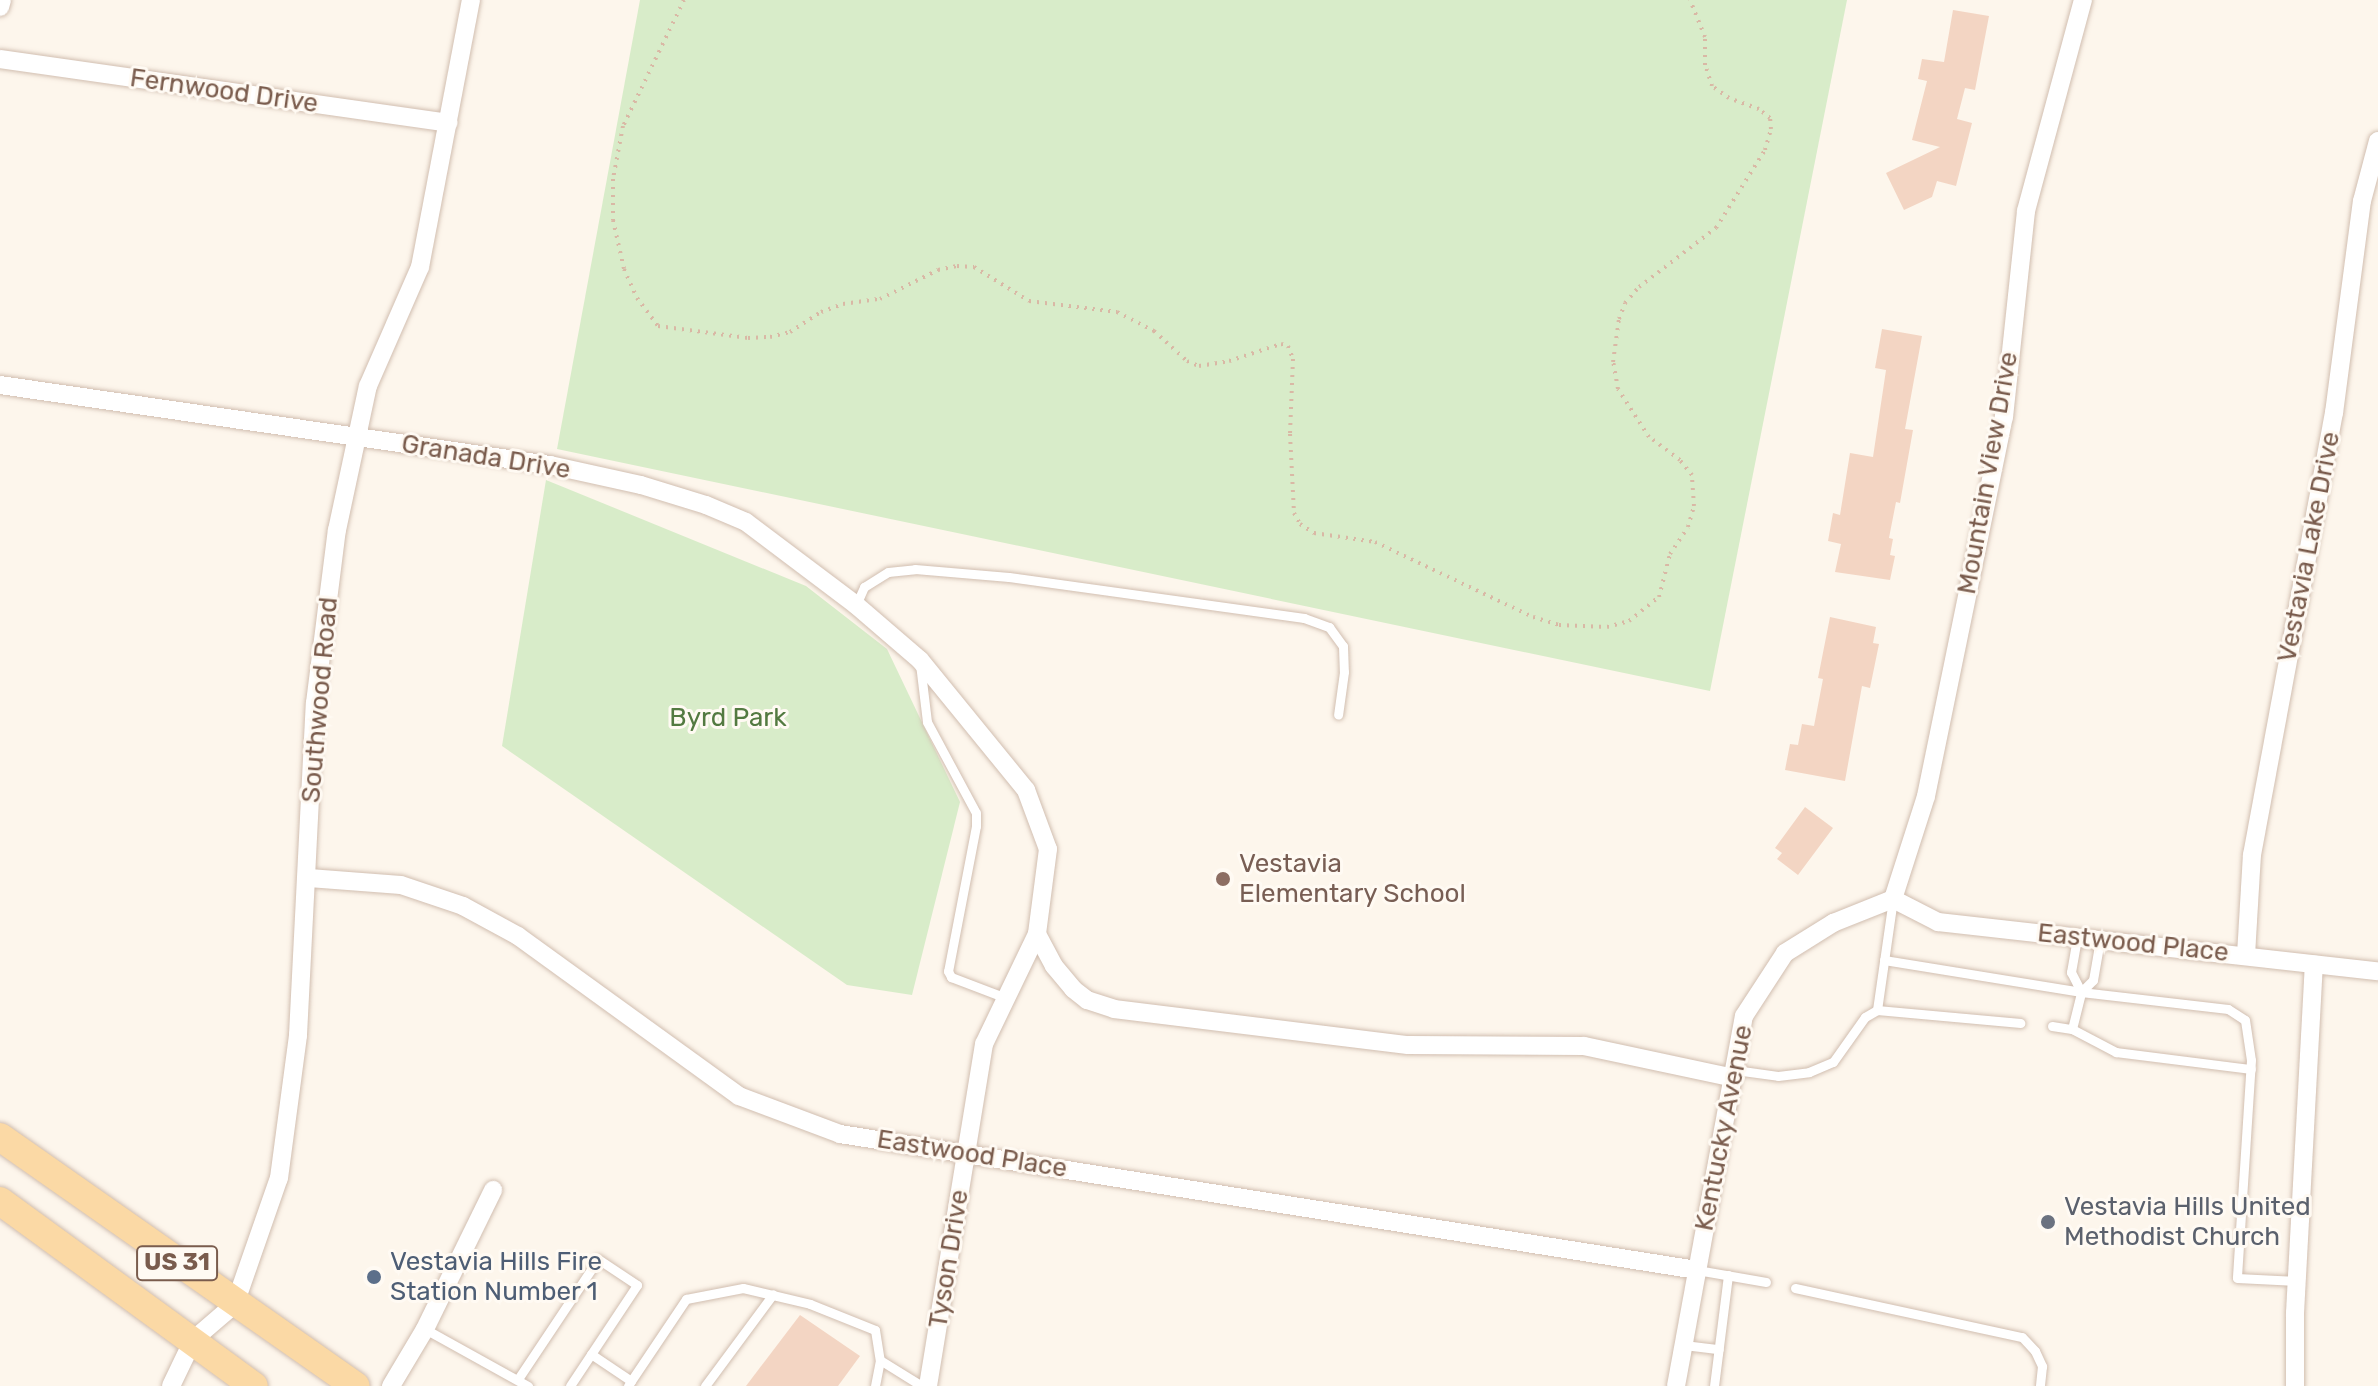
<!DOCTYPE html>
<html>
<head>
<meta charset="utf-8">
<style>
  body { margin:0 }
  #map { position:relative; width:2378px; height:1386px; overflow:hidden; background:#fdf6ec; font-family:Rubik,sans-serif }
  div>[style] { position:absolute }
  .green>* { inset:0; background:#d8ecc9 }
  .building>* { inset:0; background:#f3d5c3 }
  .path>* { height:4px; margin-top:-2px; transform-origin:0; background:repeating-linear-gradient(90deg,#d9b8a5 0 2px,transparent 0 8px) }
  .roads { filter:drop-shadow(0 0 2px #d1beb0) drop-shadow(0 0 2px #d1beb0) }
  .service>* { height:9px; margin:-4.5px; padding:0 4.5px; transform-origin:4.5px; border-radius:4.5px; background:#fff }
  .minor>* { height:18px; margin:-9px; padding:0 9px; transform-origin:9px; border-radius:9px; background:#fff }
  .primary>* { height:28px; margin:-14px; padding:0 14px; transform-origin:14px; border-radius:14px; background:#fbd9a5 }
  .dots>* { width:22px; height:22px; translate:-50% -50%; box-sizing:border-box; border:4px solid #fffaf3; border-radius:50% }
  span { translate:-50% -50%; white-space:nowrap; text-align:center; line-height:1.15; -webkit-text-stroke:6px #fffaf3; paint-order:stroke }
  .shield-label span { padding:2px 6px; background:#fffaf3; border:2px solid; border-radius:6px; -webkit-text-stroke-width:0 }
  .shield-label { font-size:24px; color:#7a5c4d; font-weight:700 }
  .street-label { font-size:26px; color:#7a5c4d }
  .park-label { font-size:26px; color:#537a41 }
  .education-label { font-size:26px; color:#785e54 }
  .left { translate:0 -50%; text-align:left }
  .worship-label { font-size:26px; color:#5b616d }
  .service-label { font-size:26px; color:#4e5e75 }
</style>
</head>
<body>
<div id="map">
  <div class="green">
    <div style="clip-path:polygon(640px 0,1847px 0,1710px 691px,557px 449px)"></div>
    <div style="clip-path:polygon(546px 480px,806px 586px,887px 649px,960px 802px,912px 995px,847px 985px,502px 746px)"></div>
  </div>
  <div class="building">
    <div style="clip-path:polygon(1953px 10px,1989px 16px,1975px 90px,1965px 88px,1957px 119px,1972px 123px,1956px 186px,1937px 181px,1932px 197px,1904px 210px,1886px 173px,1940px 147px,1912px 140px,1927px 81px,1918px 79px,1922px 59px,1944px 62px)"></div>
    <div style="clip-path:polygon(1882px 329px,1922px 336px,1905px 429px,1913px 430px,1900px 503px,1896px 502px,1889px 538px,1893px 539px,1890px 555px,1895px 556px,1890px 580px,1835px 572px,1841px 544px,1828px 541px,1833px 513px,1840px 515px,1850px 453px,1873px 457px,1886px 370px,1875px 368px)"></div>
    <div style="clip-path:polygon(1830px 617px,1876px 627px,1873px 643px,1879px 644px,1870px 688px,1862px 686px,1845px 781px,1785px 770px,1790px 744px,1798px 745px,1802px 724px,1814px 726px,1823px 679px,1818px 678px)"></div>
    <div style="clip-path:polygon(1805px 807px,1833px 828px,1798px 875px,1777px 859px,1782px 853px,1775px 848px)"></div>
    <div style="clip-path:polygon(800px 1315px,860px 1356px,838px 1386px,746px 1386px)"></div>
  </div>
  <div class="path">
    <div style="left:684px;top:0;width:140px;rotate:115.8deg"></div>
    <div style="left:623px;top:126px;width:54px;rotate:100.7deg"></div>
    <div style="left:613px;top:179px;width:41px;rotate:90deg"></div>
    <div style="left:613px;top:220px;width:50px;rotate:77.3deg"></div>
    <div style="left:624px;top:269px;width:32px;rotate:66deg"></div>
    <div style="left:637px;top:298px;width:35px;rotate:53deg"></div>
    <div style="left:658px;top:326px;width:91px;rotate:7.6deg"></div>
    <div style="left:748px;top:338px;width:22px;rotate:-3deg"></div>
    <div style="left:770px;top:337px;width:21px;rotate:-14deg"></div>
    <div style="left:790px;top:332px;width:37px;rotate:-33deg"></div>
    <div style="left:821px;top:312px;width:23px;rotate:-20deg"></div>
    <div style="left:843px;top:304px;width:37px;rotate:-8deg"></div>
    <div style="left:880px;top:299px;width:65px;rotate:-26.6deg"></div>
    <div style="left:938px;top:270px;width:19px;rotate:-12deg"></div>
    <div style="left:957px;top:266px;width:17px;rotate:3deg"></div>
    <div style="left:974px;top:267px;width:65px;rotate:31.7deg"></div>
    <div style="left:1029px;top:301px;width:89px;rotate:7.1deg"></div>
    <div style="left:1117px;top:312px;width:42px;rotate:27.2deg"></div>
    <div style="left:1154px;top:331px;width:45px;rotate:42.3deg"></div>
    <div style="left:1187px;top:361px;width:13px;rotate:23deg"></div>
    <div style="left:1199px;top:366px;width:30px;rotate:-9deg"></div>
    <div style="left:1229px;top:361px;width:55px;rotate:-18.1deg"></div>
    <div style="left:1281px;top:344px;width:7px;rotate:16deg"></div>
    <div style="left:1288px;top:346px;width:14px;rotate:69deg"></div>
    <div style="left:1293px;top:359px;width:75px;rotate:92.3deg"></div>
    <div style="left:1290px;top:434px;width:79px;rotate:87.1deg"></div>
    <div style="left:1294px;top:513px;width:13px;rotate:61deg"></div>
    <div style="left:1300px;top:524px;width:17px;rotate:33deg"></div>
    <div style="left:1314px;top:533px;width:62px;rotate:8.4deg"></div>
    <div style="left:1375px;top:542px;width:175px;rotate:25.4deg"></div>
    <div style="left:1533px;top:617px;width:27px;rotate:17deg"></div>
    <div style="left:1559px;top:625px;width:48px;rotate:2.4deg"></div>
    <div style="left:1607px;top:627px;width:23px;rotate:-15deg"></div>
    <div style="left:1629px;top:621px;width:38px;rotate:-39deg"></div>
    <div style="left:1659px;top:597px;width:44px;rotate:-75.7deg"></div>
    <div style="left:1670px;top:554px;width:32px;rotate:-56deg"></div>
    <div style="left:1688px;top:527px;width:22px;rotate:-74deg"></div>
    <div style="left:1694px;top:506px;width:31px;rotate:-94deg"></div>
    <div style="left:1692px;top:475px;width:19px;rotate:-129deg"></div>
    <div style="left:1680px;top:460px;width:39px;rotate:-143deg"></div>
    <div style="left:1649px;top:437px;width:57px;rotate:-122.9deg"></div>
    <div style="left:1618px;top:389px;width:27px;rotate:-100deg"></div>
    <div style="left:1613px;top:362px;width:43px;rotate:-82.1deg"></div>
    <div style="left:1619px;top:319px;width:17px;rotate:-69deg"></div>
    <div style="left:1625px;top:303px;width:21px;rotate:-49deg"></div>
    <div style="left:1639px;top:287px;width:97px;rotate:-37.5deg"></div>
    <div style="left:1716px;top:228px;width:92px;rotate:-57.9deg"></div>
    <div style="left:1765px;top:150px;width:22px;rotate:-74deg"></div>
    <div style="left:1771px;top:129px;width:11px;rotate:-95deg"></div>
    <div style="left:1770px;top:118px;width:14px;rotate:-141deg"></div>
    <div style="left:1759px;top:109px;width:32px;rotate:-160deg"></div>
    <div style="left:1729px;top:98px;width:21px;rotate:-145deg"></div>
    <div style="left:1712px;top:86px;width:22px;rotate:-108deg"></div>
    <div style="left:1705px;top:65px;width:28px;rotate:-90deg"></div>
    <div style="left:1705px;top:37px;width:40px;rotate:-112deg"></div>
  </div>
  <div class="roads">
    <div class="service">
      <div style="left:856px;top:605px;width:20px;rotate:-66deg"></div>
      <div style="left:864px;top:587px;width:28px;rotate:-32deg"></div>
      <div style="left:888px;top:572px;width:27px;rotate:-6deg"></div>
      <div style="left:915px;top:569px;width:94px;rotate:4.9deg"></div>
      <div style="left:1009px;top:577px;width:298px;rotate:7.9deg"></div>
      <div style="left:1304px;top:618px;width:27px;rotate:20deg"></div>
      <div style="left:1329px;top:627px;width:24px;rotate:54deg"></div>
      <div style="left:1343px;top:646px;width:26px;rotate:88deg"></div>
      <div style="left:1344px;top:672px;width:43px;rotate:97.9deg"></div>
      <div style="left:920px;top:664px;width:58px;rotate:83.1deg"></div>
      <div style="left:927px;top:722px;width:103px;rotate:61.7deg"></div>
      <div style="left:976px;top:813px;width:13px;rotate:90deg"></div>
      <div style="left:976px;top:826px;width:148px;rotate:100.9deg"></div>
      <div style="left:948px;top:971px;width:7px;rotate:63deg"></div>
      <div style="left:951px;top:977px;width:59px;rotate:20.9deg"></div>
      <div style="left:2077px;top:938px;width:35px;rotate:100deg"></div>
      <div style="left:2071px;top:972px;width:22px;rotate:63deg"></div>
      <div style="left:1884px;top:960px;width:200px;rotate:9.2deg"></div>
      <div style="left:2081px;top:992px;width:148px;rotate:6.6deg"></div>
      <div style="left:2228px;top:1009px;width:20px;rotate:33deg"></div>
      <div style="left:2245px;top:1020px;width:40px;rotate:81.5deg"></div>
      <div style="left:2251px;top:1060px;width:218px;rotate:93.7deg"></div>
      <div style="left:2237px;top:1278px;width:60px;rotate:2.9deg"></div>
      <div style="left:1877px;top:1010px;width:112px;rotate:-81.8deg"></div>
      <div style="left:2052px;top:1026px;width:20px;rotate:9deg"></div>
      <div style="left:2072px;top:1029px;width:50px;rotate:27.6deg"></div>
      <div style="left:2116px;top:1052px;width:136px;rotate:7.2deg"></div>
      <div style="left:2072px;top:1029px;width:38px;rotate:-76deg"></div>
      <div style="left:2081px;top:992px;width:17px;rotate:-45deg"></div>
      <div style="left:2093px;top:980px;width:41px;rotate:-80.1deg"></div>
      <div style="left:1735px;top:1070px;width:43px;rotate:7.9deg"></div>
      <div style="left:1778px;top:1076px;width:31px;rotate:-7deg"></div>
      <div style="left:1809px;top:1072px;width:26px;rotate:-23deg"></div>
      <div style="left:1833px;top:1062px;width:55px;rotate:-54.6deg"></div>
      <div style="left:1865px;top:1017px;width:14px;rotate:-30deg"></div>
      <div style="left:1877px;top:1010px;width:144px;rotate:5.2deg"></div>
      <div style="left:1697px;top:1270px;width:70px;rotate:9.9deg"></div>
      <div style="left:1795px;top:1288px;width:232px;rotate:12.2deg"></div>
      <div style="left:2022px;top:1337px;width:19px;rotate:47deg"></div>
      <div style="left:2035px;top:1351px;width:17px;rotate:65deg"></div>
      <div style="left:2042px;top:1366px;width:20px;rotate:96deg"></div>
      <div style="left:425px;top:1329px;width:118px;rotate:29deg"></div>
      <div style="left:1684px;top:1345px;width:35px;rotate:7deg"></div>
      <div style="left:591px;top:1354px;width:48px;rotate:34deg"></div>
      <div style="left:631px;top:1381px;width:6px;rotate:121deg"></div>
      <div style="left:880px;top:1360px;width:49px;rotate:31.8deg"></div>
      <div style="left:518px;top:1379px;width:144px;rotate:-56.3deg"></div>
      <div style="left:598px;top:1259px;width:47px;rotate:33.7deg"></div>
      <div style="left:637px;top:1285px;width:121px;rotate:123.6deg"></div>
      <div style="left:631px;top:1381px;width:99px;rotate:-56.1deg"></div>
      <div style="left:686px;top:1299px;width:58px;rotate:-10.9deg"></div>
      <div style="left:743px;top:1288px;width:69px;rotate:13.4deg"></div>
      <div style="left:810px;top:1304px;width:70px;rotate:21.8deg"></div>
      <div style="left:875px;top:1330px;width:30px;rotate:81deg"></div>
      <div style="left:880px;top:1360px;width:26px;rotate:101deg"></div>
      <div style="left:705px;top:1386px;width:114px;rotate:-53.5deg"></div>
      <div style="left:1714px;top:1386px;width:112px;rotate:-82.8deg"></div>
    </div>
    <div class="minor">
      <div style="left:0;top:7px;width:7px;rotate:-74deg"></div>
      <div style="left:0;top:59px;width:453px;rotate:8.1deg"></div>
      <div style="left:0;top:385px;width:556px;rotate:8.28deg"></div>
      <div style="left:550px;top:465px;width:93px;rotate:12.4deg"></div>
      <div style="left:641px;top:485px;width:68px;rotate:17.1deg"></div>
      <div style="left:706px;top:505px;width:43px;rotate:23deg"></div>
      <div style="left:746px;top:522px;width:138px;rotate:37deg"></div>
      <div style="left:856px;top:605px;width:84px;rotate:40.7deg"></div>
      <div style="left:920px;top:660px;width:168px;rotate:50.8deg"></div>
      <div style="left:1026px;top:790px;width:63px;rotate:69.6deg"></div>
      <div style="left:1048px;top:849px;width:86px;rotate:97.4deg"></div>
      <div style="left:1037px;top:934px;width:122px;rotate:115.7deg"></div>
      <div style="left:984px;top:1044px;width:347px;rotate:99.3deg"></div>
      <div style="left:309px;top:878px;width:92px;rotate:4.4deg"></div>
      <div style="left:401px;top:885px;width:65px;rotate:18.7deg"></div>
      <div style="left:463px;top:906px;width:63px;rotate:28.6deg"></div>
      <div style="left:518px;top:936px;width:273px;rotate:35.9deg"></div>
      <div style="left:739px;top:1096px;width:108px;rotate:20.6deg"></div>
      <div style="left:840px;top:1134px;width:868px;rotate:9.02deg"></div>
      <div style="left:1893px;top:899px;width:108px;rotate:-72.2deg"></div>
      <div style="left:1926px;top:796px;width:387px;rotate:-78.4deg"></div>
      <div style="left:2004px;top:417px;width:207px;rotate:-83.9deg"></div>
      <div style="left:2026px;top:211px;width:219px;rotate:-74.9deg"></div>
      <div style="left:1893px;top:899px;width:51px;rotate:27.1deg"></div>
      <div style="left:1938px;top:922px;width:443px;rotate:6.4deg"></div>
      <div style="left:1037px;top:934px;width:36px;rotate:62deg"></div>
      <div style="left:1054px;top:966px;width:30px;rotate:50deg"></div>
      <div style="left:1073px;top:989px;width:18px;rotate:38deg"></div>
      <div style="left:1087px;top:1000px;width:28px;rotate:18deg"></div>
      <div style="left:1114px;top:1009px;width:296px;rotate:7deg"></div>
      <div style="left:1408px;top:1045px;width:176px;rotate:0.3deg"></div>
      <div style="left:1584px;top:1046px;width:153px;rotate:12deg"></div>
      <div style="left:2246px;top:955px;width:100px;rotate:-86.6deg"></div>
      <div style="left:2252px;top:855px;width:450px;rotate:-79.5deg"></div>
      <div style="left:2334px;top:413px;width:214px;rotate:-82.5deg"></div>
      <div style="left:2362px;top:201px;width:62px;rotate:-75.1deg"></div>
      <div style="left:171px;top:1386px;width:51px;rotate:-64.4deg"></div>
      <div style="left:193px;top:1340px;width:55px;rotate:-40.6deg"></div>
      <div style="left:235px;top:1304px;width:133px;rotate:-70.8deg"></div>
      <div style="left:279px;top:1178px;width:144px;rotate:-82.4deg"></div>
      <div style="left:298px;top:1035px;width:332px;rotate:-87.1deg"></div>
      <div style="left:315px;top:703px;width:174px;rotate:-82.8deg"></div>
      <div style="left:337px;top:530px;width:147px;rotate:-77.9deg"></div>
      <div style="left:368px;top:386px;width:130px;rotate:-66.4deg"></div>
      <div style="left:420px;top:267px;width:272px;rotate:-79.2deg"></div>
      <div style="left:391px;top:1386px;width:66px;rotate:-59.2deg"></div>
      <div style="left:425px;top:1329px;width:155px;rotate:-63.9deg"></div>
      <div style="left:1676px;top:1386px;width:376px;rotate:-79.6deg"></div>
      <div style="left:1744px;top:1016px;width:75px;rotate:-56.9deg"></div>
      <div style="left:1785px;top:953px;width:57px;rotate:-32deg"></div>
      <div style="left:1833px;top:923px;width:65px;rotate:-21.8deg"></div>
      <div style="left:2295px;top:1386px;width:73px;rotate:-90deg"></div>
      <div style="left:2295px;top:1313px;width:349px;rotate:-86.9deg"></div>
    </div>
    <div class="primary">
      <div style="left:0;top:1137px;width:434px;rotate:35deg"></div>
      <div style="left:0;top:1201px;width:314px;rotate:36.1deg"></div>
    </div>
  </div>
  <div class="dots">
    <div style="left:1223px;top:879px;background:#8d6e63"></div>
    <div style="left:2048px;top:1222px;background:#6b7280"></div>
    <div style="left:374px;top:1277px;background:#5c6f8a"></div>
  </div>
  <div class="shield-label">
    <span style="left:177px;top:1263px">US 31</span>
  </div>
  <div class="street-label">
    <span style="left:224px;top:91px;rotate:8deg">Fernwood Drive</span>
    <span style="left:486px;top:457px;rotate:9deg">Granada Drive</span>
    <span style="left:1988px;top:473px;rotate:-80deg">Mountain View Drive</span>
    <span style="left:2309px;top:547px;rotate:-79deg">Vestavia Lake Drive</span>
    <span style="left:320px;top:700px;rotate:-85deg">Southwood Road</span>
    <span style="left:2133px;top:943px;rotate:6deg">Eastwood Place</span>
    <span style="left:1724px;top:1128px;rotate:-79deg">Kentucky Avenue</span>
    <span style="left:972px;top:1154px;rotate:9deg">Eastwood Place</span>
    <span style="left:949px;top:1259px;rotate:-81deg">Tyson Drive</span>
  </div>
  <div class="park-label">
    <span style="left:728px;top:718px">Byrd Park</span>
  </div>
  <div class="education-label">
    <span class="left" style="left:1239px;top:879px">Vestavia<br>Elementary School</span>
  </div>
  <div class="worship-label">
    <span class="left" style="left:2064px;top:1222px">Vestavia Hills United<br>Methodist Church</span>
  </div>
  <div class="service-label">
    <span class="left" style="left:390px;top:1277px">Vestavia Hills Fire<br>Station Number 1</span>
  </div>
</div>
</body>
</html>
